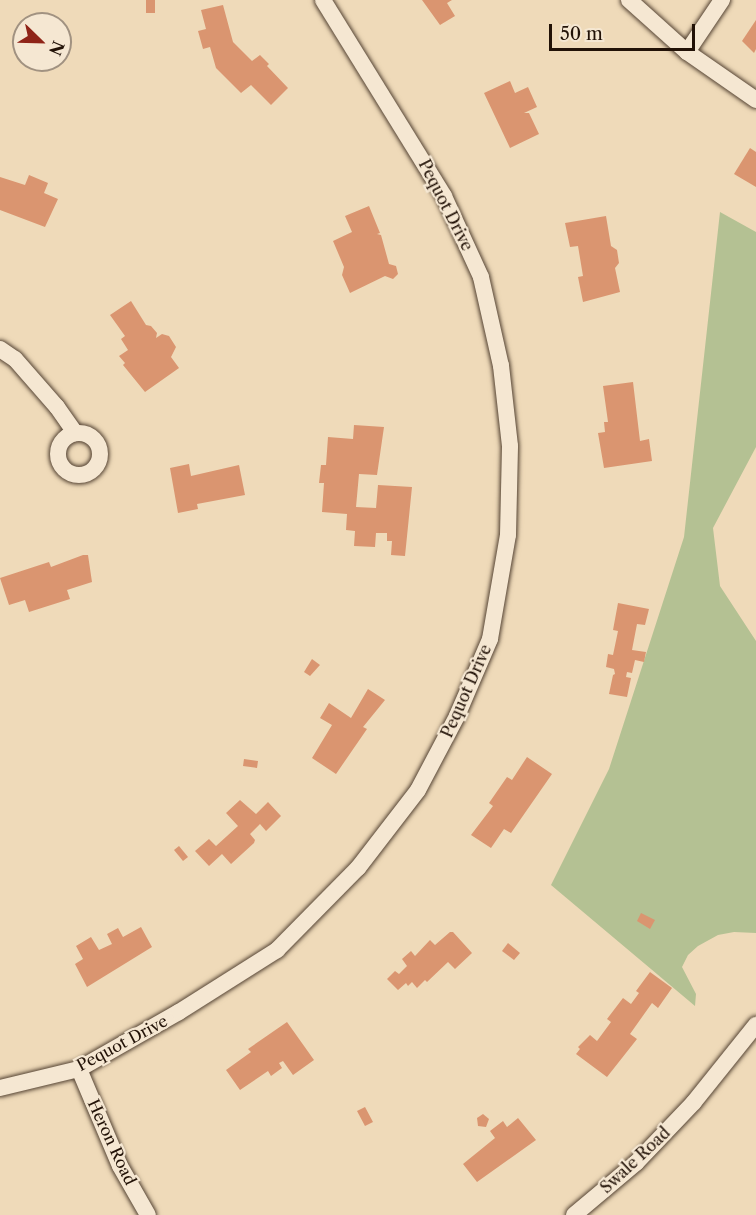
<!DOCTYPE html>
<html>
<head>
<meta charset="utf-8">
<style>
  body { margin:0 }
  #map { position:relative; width:756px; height:1215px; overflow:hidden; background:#efdab9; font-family:"Libre Caslon Text",serif }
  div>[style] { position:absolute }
  .green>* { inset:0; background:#b4c193 }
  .building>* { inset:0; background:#da9570 }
  .roads { filter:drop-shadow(0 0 2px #554434) drop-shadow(0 0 2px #554434) }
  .street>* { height:16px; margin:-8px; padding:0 8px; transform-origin:8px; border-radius:8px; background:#f5e7d2 }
  .street>.ring { margin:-8px; padding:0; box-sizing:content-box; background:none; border:16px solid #f5e7d2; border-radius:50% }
  span { translate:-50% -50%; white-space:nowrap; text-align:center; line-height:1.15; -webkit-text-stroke:4.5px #f5e7d2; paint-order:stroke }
  .street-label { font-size:16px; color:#221207 }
  .north { position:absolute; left:12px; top:12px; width:60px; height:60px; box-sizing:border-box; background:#f5e7d2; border:2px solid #a19281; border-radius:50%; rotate:113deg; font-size:16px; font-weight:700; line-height:24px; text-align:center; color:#221207 }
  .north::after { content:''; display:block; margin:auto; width:21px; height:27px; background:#8f2418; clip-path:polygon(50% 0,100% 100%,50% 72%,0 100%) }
  .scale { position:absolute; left:549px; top:24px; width:146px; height:27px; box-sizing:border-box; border:3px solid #221207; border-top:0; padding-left:8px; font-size:18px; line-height:21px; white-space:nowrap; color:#221207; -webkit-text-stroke:4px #f5e7d2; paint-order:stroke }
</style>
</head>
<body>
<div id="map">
  <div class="green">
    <div style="clip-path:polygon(720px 212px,756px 232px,756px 447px,713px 528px,720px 586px,756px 641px,756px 933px,734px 932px,718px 935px,698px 946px,688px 955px,682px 967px,696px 994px,695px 1006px,551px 885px,609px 769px,684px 537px)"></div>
  </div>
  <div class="building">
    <div style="clip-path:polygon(146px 0,155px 0,155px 13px,146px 13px)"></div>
    <div style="clip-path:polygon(422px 0,452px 0,447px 3px,455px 16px,440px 25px)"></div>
    <div style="clip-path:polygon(223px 5px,233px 42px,252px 61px,260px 55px,269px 64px,267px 66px,288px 88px,271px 105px,251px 85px,241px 93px,216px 68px,210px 47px,203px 49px,198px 31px,206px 29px,201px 10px)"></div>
    <div style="clip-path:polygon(756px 20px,756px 49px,754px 53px,742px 41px)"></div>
    <div style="clip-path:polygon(510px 81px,515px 93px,528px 87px,537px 107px,524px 113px,529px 113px,539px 134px,510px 148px,484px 93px)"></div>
    <div style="clip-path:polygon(750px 148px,756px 152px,756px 187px,734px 174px)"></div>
    <div style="clip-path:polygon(29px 175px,48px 183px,44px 193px,58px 199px,45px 227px,0 210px,0 177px,25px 185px)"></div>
    <div style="clip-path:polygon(369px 206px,380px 233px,377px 234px,381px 235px,389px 264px,396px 266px,398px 274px,393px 279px,385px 276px,350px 293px,342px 275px,344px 267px,333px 241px,352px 232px,345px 216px)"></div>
    <div style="clip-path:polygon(606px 216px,611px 246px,617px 250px,619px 263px,615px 268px,620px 292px,583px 302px,578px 277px,583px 276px,578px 246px,570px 247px,565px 223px)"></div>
    <div style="clip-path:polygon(131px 301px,146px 325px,151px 326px,157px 333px,156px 338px,162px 334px,169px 336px,176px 347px,171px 357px,179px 368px,145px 392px,123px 365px,125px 363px,119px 356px,128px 350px,121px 339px,125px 336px,110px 315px)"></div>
    <div style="clip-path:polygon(633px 382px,640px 441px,649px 439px,652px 461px,604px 468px,598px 433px,605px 432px,604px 422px,608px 422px,603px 386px)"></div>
    <div style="clip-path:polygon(354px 425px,384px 427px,377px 475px,359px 474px,356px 507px,376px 508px,378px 485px,412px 487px,405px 556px,391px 555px,392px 541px,387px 541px,387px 533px,376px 533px,375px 547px,354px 546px,355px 531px,346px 530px,347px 514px,322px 512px,324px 483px,319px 483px,321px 465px,326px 465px,328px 437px,353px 439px)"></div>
    <div style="clip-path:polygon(189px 464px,191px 476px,239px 465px,245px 495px,197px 504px,198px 509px,178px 513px,170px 468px)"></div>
    <div style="clip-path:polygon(83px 555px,88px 555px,92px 582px,67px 590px,70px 599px,29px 612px,25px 600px,9px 605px,0 578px,49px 562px,51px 567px)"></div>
    <div style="clip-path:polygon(618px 603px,649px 609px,645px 625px,637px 624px,632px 650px,646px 652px,644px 662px,635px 660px,632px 673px,627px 672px,626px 677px,631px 678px,627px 697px,609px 694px,613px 675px,615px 674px,614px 669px,606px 667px,608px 654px,613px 655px,618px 631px,613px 630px)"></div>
    <div style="clip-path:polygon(312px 659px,320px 665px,310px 676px,304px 672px)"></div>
    <div style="clip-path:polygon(368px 689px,385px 700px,363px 727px,367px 729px,336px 774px,312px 758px,332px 725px,320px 718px,329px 703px,351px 718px)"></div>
    <div style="clip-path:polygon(527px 757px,552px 774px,511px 833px,504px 829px,491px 848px,471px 835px,493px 806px,489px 803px,507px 777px,512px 780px)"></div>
    <div style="clip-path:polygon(244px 759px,258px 761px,257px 768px,243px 766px)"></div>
    <div style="clip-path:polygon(240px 800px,256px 814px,268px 802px,281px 816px,266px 831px,260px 824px,250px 834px,255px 840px,254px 843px,231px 864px,222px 854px,209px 866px,195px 851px,209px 839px,216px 846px,238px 826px,226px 813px)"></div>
    <div style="clip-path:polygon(179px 846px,188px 857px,183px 861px,174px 850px)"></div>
    <div style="clip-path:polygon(641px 913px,655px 920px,650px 929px,637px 921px)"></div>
    <div style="clip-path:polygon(141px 927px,152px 947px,87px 987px,75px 964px,83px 959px,76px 946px,91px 937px,99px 950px,112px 944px,107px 934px,118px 928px,123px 937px)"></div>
    <div style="clip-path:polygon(450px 932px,453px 932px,472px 953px,455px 969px,448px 962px,427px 982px,425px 980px,417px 988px,412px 982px,408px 986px,406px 983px,398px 990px,387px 979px,395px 971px,399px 974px,407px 966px,402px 959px,411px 951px,415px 956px,430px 940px,435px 945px)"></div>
    <div style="clip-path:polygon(508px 943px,520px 953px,514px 960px,502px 951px)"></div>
    <div style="clip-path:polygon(650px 972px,672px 988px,658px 1008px,652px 1003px,630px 1034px,637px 1039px,607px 1077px,576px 1054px,580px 1049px,578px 1047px,590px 1035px,597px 1041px,611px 1022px,607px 1019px,623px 998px,631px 1004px,639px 993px,636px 991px)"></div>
    <div style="clip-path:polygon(287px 1022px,314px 1060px,293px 1075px,283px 1061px,279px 1063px,282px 1068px,271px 1076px,268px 1071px,240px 1090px,226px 1070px,251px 1052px,248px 1049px)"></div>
    <div style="clip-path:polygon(365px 1107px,373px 1122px,365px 1126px,357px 1111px)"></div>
    <div style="clip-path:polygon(483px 1114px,489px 1119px,486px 1127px,478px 1126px,477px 1118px)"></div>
    <div style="clip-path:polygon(518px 1118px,536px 1140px,477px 1182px,463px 1164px,495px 1138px,490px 1131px,503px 1121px,507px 1127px)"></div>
  </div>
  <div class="roads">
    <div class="street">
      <div style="left:629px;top:0;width:78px;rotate:41.9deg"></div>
      <div style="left:687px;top:52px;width:84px;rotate:34.8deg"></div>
      <div style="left:687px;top:52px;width:63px;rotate:-56.1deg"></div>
      <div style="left:0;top:349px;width:18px;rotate:34deg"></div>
      <div style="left:15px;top:359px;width:64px;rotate:48.8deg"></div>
      <div style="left:57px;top:407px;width:32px;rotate:55deg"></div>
      <div class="ring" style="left:58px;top:433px;width:26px;height:26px"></div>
      <div style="left:79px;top:1069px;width:105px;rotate:67.1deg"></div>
      <div style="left:120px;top:1166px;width:56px;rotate:60.3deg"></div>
      <div style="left:0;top:1088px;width:81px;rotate:-13.5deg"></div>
      <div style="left:79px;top:1069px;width:115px;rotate:-29.7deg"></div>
      <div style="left:179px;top:1012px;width:116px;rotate:-32.3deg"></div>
      <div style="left:277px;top:950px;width:115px;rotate:-45.4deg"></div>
      <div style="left:358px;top:868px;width:98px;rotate:-52.4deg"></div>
      <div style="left:418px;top:790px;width:84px;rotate:-62.2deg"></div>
      <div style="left:457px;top:716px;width:84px;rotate:-66.8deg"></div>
      <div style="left:490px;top:639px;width:106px;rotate:-80.2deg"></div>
      <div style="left:508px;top:535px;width:89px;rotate:-88.7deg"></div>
      <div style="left:510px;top:446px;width:81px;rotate:-96.4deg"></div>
      <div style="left:501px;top:366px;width:91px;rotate:-102.7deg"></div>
      <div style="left:481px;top:277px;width:89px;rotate:-114.6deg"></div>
      <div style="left:444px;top:196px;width:230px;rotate:-121.7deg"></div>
      <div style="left:574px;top:1215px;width:81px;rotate:-40deg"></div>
      <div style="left:636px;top:1163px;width:84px;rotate:-46.4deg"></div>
      <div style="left:694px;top:1102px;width:99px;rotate:-51.2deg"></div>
    </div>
  </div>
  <div class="street-label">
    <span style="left:446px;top:205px;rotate:63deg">Pequot Drive</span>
    <span style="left:466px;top:691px;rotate:-66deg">Pequot Drive</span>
    <span style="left:122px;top:1043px;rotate:-28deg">Pequot Drive</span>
    <span style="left:112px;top:1142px;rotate:65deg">Heron Road</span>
    <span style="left:635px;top:1160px;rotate:-43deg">Swale Road</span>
  </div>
  <div class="north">N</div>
  <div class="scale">50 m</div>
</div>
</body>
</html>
